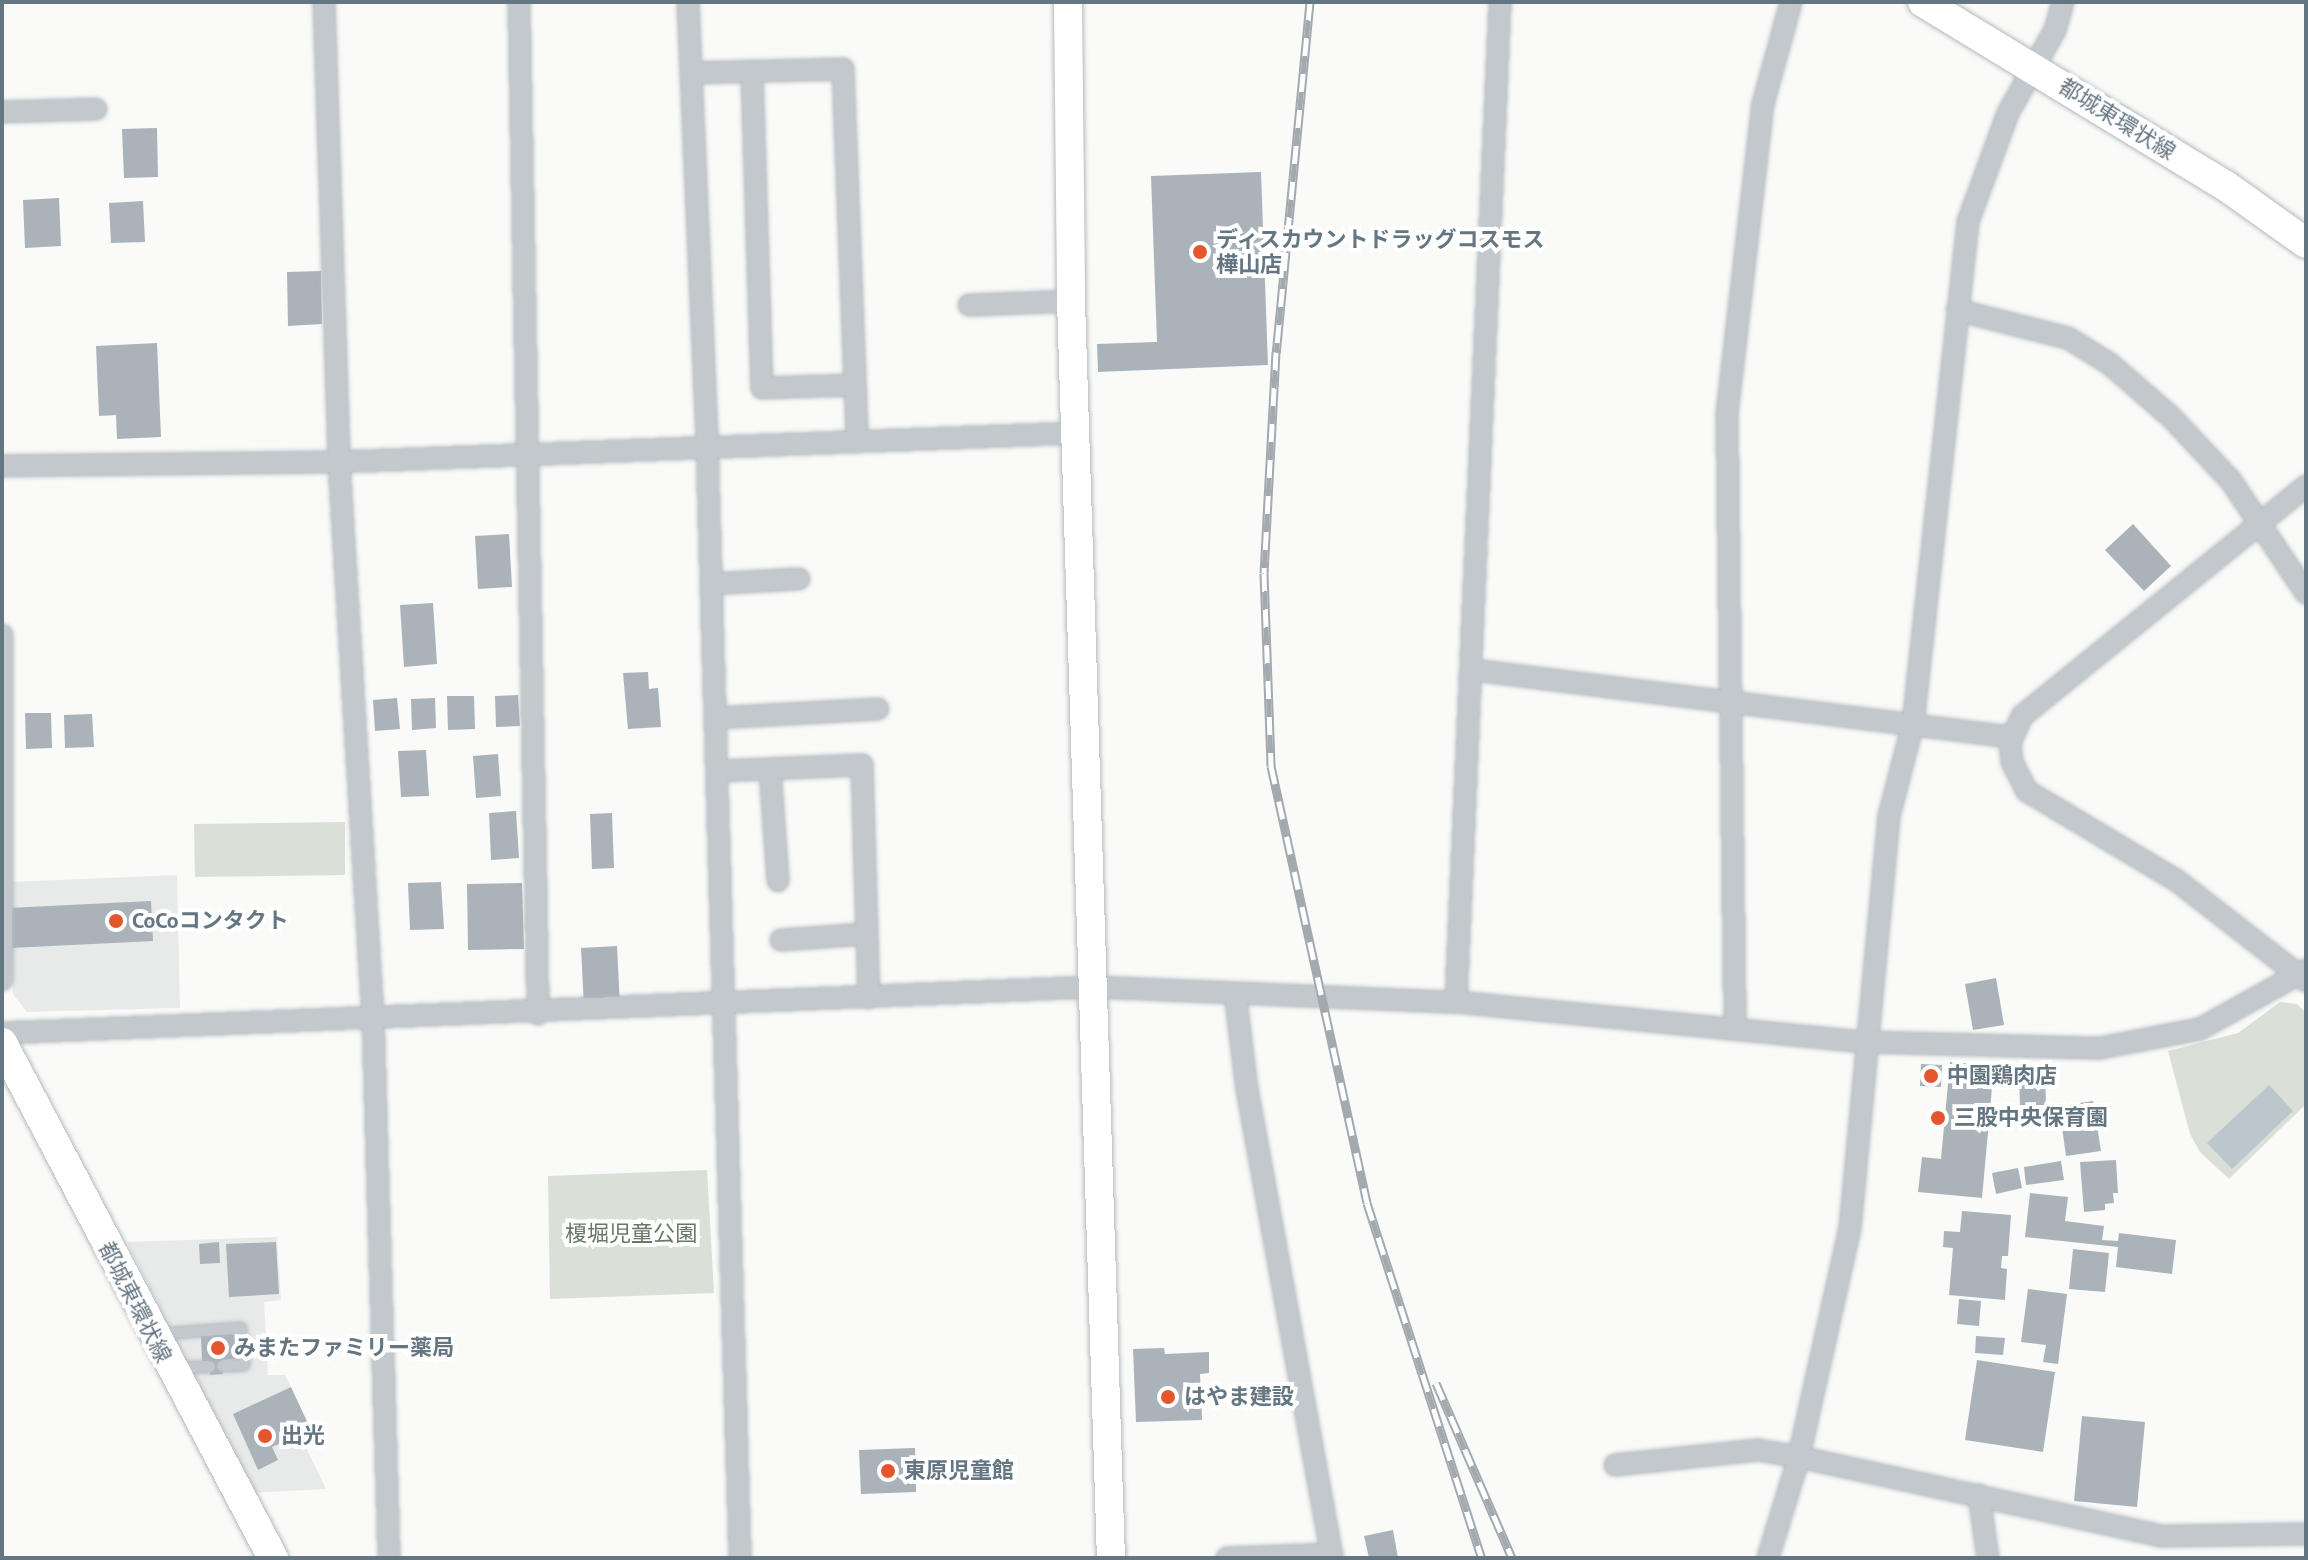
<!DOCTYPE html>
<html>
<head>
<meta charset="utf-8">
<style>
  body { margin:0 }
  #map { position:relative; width:2308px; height:1560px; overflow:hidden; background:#fafaf8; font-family:"PT Sans","Noto Sans JP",sans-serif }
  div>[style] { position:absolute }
  .built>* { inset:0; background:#e8e9e9 }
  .green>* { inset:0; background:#dadfd7 }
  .water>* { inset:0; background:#bbc7cb }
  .building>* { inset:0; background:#aab3b9 }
  .roads { filter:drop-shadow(0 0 2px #b3babf) drop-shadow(0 0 2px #b3babf) }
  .lane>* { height:10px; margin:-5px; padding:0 5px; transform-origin:5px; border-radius:5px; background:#c3c8cc }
  .street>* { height:20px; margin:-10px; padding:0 10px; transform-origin:10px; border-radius:10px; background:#c3c8cc }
  .secondary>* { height:28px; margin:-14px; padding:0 14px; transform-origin:14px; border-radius:14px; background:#fff }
  .primary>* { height:30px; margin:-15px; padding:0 15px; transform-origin:15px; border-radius:15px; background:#fff }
  .rail>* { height:9px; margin-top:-4.5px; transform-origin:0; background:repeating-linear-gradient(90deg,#fff 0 18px,#a2aab0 0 36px); box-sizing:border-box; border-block:2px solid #a2aab0 }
  .dots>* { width:22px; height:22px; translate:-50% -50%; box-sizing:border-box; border:4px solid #fff; border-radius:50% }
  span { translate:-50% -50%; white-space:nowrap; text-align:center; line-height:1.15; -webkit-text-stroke:8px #fff; paint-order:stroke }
  .street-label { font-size:22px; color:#657683 }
  .poi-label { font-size:22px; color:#657683; font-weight:700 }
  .left { translate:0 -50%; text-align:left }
  .park-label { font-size:22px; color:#687a64 }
  .frame { position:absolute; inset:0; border:4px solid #657683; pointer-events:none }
</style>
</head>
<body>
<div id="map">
  <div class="built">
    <div style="clip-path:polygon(177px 875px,180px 1008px,27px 1012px,13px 994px,10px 882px)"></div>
    <div style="clip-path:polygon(277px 1237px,281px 1300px,264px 1302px,268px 1375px,285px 1375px,313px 1434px,302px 1439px,326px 1489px,251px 1493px,127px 1242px)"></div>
  </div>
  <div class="green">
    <div style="clip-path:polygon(345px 822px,345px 875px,195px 877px,194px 824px)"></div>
    <div style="clip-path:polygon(2280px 1002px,2297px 1004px,2306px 1013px,2306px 1104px,2229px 1179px,2200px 1152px,2190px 1134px,2168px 1051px,2238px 1033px)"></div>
    <div style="clip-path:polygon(707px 1170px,714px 1293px,550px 1299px,548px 1176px)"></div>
  </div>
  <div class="water">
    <div style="clip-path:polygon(2269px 1085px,2293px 1111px,2232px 1169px,2207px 1143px)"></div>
  </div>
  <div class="building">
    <div style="clip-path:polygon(157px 128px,158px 177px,124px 178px,122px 129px)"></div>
    <div style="clip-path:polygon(1261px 172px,1268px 365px,1098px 372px,1097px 344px,1157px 342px,1151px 176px)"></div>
    <div style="clip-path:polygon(59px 198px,61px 246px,25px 248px,23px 200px)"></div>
    <div style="clip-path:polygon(143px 201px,145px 242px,111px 243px,109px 203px)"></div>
    <div style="clip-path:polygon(321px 271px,322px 324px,288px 326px,287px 272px)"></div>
    <div style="clip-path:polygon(157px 343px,161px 437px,117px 439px,116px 415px,99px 416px,96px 346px)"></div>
    <div style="clip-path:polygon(2133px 524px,2171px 566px,2144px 591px,2105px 550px)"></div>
    <div style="clip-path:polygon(509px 534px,512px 587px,478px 589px,475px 536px)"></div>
    <div style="clip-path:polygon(433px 603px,437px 664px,404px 667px,400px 605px)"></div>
    <div style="clip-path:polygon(648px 672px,649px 689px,658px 688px,661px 727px,628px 729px,623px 673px)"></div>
    <div style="clip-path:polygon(518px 695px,520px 726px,496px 727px,495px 696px)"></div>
    <div style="clip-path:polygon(447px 696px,474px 696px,475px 729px,448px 730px)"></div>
    <div style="clip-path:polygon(397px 698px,400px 729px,375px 731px,373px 700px)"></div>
    <div style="clip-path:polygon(435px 698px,436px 728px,412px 730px,411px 699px)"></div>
    <div style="clip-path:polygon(25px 713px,51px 713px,52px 748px,26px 749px)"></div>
    <div style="clip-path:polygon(92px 714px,94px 747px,65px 748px,64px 715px)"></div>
    <div style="clip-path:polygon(426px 750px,429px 796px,401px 797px,398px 751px)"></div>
    <div style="clip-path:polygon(498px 754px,501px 796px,476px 798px,473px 756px)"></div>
    <div style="clip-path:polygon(516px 811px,519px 858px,491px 860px,489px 813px)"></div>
    <div style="clip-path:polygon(612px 813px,614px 868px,592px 869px,590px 814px)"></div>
    <div style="clip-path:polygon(441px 882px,444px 929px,410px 930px,408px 883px)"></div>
    <div style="clip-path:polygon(522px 883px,524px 949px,468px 950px,467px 884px)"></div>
    <div style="clip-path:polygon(151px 901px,153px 941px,11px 948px,9px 908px)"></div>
    <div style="clip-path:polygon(617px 946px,620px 1006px,584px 1008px,581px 948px)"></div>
    <div style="clip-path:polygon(1996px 978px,2004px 1025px,1973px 1030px,1965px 984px)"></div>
    <div style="clip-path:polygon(1950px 1062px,1994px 1066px,1982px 1198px,1918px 1192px,1922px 1157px,1941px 1159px)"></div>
    <div style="clip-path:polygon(1921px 1064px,1942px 1065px,1941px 1087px,1920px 1086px)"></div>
    <div style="clip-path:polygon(2045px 1070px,2046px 1105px,2020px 1106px,2019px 1071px)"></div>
    <div style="clip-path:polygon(2093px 1101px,2101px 1151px,2066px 1156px,2059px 1106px)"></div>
    <div style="clip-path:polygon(2116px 1160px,2118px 1193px,2113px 1193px,2114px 1203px,2105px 1204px,2105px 1210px,2084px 1212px,2080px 1162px)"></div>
    <div style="clip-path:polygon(2061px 1161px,2064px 1180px,2026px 1185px,2024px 1167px)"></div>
    <div style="clip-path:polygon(2018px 1168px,2022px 1188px,1996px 1194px,1992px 1173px)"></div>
    <div style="clip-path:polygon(2030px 1193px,2068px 1197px,2065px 1221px,2104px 1226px,2102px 1240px,2118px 1241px,2119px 1233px,2176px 1240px,2172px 1274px,2116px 1267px,2118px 1247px,2025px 1237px)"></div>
    <div style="clip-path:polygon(1962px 1211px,2011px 1215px,2008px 1256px,2002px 1256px,2001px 1268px,2007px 1269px,2005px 1300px,1949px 1295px,1953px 1248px,1943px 1247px,1944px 1231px,1960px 1232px)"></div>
    <div style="clip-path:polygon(219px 1242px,220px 1263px,200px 1264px,199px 1244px)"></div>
    <div style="clip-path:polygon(276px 1242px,279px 1294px,229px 1297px,226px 1244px)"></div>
    <div style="clip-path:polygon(2073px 1249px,2109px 1253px,2105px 1292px,2069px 1289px)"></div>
    <div style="clip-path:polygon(2028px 1289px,2067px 1294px,2058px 1364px,2043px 1362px,2046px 1345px,2021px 1342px)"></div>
    <div style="clip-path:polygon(1959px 1299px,1981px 1301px,1979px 1326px,1957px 1324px)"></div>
    <div style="clip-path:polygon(235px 1334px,236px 1359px,222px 1360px,223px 1374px,210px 1375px,209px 1361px,202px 1361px,201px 1336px)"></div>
    <div style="clip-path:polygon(1976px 1336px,2005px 1338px,2003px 1355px,1975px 1353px)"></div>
    <div style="clip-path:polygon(1164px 1348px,1165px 1354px,1209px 1352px,1209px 1373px,1200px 1374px,1202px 1420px,1136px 1422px,1133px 1349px)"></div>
    <div style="clip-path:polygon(1977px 1360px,2055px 1372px,2043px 1452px,1965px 1440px)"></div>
    <div style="clip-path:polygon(291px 1387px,311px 1430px,272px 1447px,278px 1460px,258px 1470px,233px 1414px)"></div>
    <div style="clip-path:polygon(2082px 1416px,2145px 1422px,2137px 1507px,2074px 1501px)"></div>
    <div style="clip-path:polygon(915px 1448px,916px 1492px,861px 1494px,859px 1450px)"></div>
    <div style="clip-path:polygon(1393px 1530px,1398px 1558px,1369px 1558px,1364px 1536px)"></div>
  </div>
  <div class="roads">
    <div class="lane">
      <div style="left:159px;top:1334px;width:82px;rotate:-4.2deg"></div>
      <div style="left:241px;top:1328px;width:37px;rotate:85deg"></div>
      <div style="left:244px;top:1365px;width:22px;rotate:177deg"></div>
      <div style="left:176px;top:1368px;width:34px;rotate:-2deg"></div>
    </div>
    <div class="street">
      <div style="left:324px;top:2px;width:460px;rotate:88.1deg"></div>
      <div style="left:339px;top:462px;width:557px;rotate:86.5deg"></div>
      <div style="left:373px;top:1018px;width:540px;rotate:88.3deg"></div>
      <div style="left:519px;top:2px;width:1012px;rotate:88.92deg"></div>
      <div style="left:688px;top:2px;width:442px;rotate:87.5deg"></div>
      <div style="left:707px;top:444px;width:1114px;rotate:88.3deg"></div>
      <div style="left:2063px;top:2px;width:29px;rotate:106deg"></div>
      <div style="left:2055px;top:30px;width:95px;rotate:119.5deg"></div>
      <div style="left:2008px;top:113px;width:116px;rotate:110.2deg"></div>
      <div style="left:1968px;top:222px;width:505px;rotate:96.25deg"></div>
      <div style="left:1913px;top:724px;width:95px;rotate:104.6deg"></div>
      <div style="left:1889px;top:816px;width:414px;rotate:95.4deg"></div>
      <div style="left:1850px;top:1228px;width:235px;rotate:102.6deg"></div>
      <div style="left:1799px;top:1457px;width:370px;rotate:12.3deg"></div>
      <div style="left:2160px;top:1536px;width:146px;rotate:-0.8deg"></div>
      <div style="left:752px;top:72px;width:316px;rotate:88.2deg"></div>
      <div style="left:762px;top:388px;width:93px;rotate:-1.8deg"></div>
      <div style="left:691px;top:73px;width:152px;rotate:-1.5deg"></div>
      <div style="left:843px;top:69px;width:371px;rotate:87.8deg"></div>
      <div style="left:2px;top:112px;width:94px;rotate:-1.8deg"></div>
      <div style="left:969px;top:305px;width:102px;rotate:-2.2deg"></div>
      <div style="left:1957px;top:310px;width:114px;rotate:14.2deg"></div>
      <div style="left:2068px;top:338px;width:49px;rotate:31.8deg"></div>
      <div style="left:2110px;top:364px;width:81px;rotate:41deg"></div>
      <div style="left:2171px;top:417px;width:88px;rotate:46.8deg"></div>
      <div style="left:2231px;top:481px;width:135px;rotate:56.2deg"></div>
      <div style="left:2px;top:466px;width:337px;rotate:-0.7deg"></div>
      <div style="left:339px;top:462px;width:738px;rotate:-2.25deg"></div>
      <div style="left:2306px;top:486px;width:365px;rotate:141deg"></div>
      <div style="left:2022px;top:716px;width:30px;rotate:114deg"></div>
      <div style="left:2010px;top:743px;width:19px;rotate:84deg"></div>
      <div style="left:2012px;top:762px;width:33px;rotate:63deg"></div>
      <div style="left:2027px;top:791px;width:174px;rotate:30.9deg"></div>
      <div style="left:2176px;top:880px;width:165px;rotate:37.8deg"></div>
      <div style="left:711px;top:584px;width:88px;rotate:-3.3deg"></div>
      <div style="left:2px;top:635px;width:345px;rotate:90deg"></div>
      <div style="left:1473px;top:670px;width:542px;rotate:7.1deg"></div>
      <div style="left:716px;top:718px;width:162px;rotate:-3.2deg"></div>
      <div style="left:770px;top:769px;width:112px;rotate:85.9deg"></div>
      <div style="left:717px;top:771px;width:145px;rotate:-2.4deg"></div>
      <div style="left:862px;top:765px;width:233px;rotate:88.3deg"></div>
      <div style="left:781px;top:940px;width:86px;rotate:-4deg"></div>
      <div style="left:1235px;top:993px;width:97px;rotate:82.9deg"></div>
      <div style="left:1247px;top:1089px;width:477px;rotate:79.7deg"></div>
      <div style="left:1456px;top:1002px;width:1001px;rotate:-87.48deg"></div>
      <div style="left:1735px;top:1028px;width:614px;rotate:-90.75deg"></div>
      <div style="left:1727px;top:414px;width:312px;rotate:-83.4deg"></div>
      <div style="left:1763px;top:104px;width:106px;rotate:-74.6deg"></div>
      <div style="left:2px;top:1033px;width:1091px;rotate:-2.42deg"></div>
      <div style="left:1092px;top:987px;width:364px;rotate:2.4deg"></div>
      <div style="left:1456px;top:1002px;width:411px;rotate:5.6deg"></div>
      <div style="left:1865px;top:1042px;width:235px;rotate:1.5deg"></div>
      <div style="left:2100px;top:1048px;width:102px;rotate:-10.8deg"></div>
      <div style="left:2200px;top:1029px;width:121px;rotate:-29.1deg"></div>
      <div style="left:1615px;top:1465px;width:144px;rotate:-6deg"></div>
      <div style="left:1758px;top:1450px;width:42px;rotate:9.7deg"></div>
      <div style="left:1799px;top:1457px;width:106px;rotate:107.1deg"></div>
      <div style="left:1979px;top:1495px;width:64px;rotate:81.9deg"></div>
      <div style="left:1227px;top:1558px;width:105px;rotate:-2.2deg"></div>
    </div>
    <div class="secondary">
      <div style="left:1068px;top:2px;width:299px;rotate:89.4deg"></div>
      <div style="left:1071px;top:301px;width:1258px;rotate:88.18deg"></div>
    </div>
    <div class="primary">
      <div style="left:1923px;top:2px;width:354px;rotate:31.3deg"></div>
      <div style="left:2226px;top:186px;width:98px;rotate:35.5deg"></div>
      <div style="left:2px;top:1043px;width:582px;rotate:62.25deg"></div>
    </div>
  </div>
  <div class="rail">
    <div style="left:1310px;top:2px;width:352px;rotate:95.5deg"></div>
    <div style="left:1276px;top:352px;width:221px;rotate:93.1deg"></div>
    <div style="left:1264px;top:573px;width:193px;rotate:87.9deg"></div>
    <div style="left:1271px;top:766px;width:447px;rotate:77.6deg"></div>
    <div style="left:1367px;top:1203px;width:373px;rotate:72.1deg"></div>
    <div style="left:1436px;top:1383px;width:191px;rotate:66.5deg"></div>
  </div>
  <div class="dots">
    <div style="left:1200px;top:252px;background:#e4572e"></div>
    <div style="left:116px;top:921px;background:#e4572e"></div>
    <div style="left:1931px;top:1076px;background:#e4572e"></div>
    <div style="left:1938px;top:1118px;background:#e4572e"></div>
    <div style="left:218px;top:1348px;background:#e4572e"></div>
    <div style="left:1168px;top:1397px;background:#e4572e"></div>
    <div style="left:265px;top:1436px;background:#e4572e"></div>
    <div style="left:888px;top:1471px;background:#e4572e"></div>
  </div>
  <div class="street-label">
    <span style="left:2117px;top:119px;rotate:32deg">都城東環状線</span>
    <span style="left:135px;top:1302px;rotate:63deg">都城東環状線</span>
  </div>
  <div class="poi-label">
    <span class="left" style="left:1216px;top:252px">ディスカウントドラッグコスモス<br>樺山店</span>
    <span class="left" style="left:132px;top:921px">CoCoコンタクト</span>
    <span class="left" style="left:1947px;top:1076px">中園鶏肉店</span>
    <span class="left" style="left:1954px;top:1118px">三股中央保育園</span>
    <span class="left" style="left:234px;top:1348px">みまたファミリー薬局</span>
    <span class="left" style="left:1184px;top:1397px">はやま建設</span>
    <span class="left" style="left:281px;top:1436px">出光</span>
    <span class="left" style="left:904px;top:1471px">東原児童館</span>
  </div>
  <div class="park-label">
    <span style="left:631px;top:1234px">榎堀児童公園</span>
  </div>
  <div class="frame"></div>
</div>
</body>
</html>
